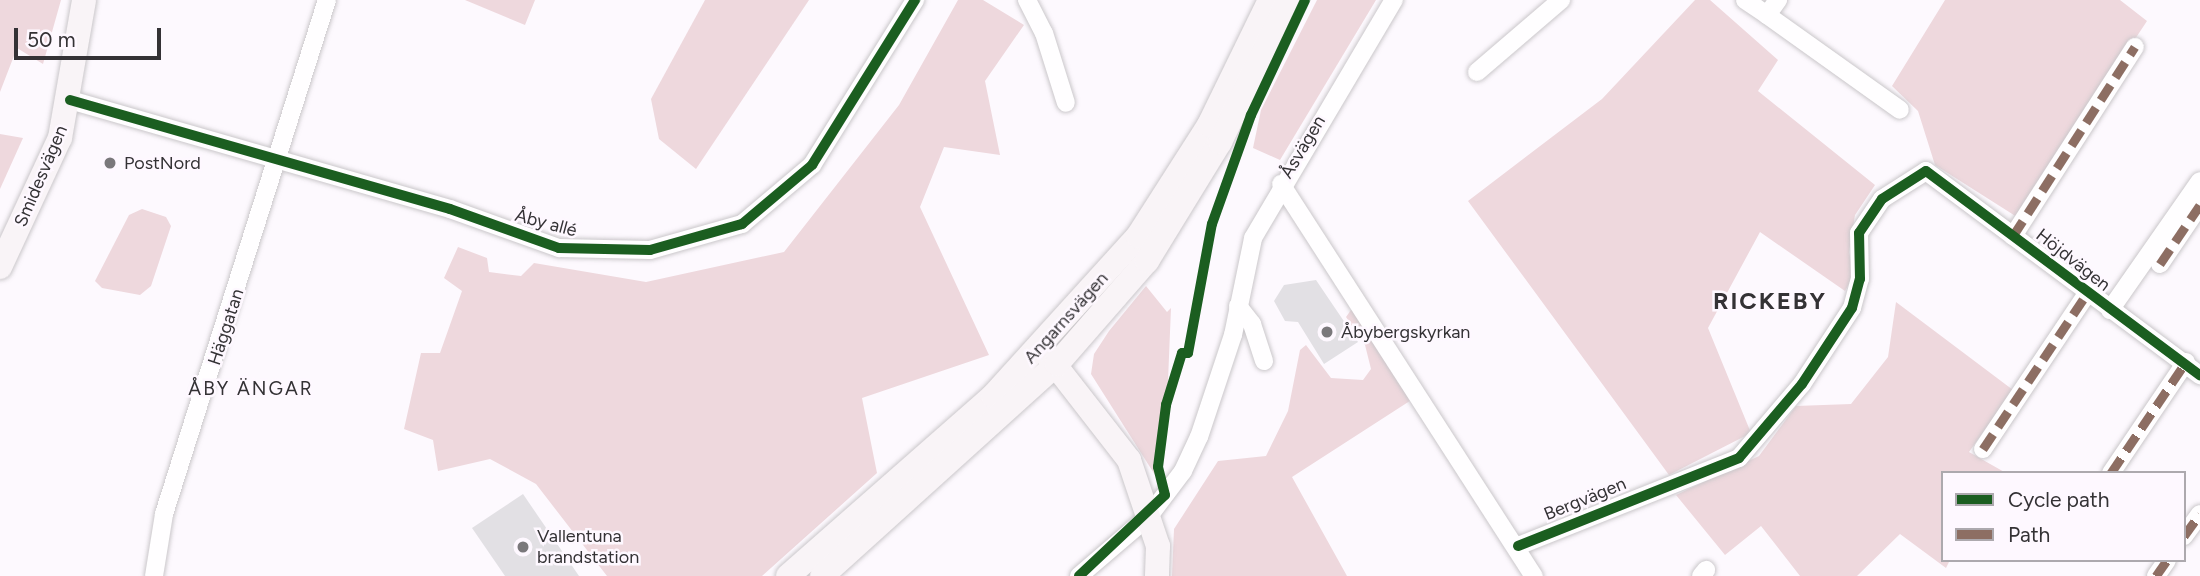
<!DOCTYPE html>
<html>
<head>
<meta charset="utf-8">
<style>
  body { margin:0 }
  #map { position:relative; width:2200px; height:576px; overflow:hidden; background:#fdf9fe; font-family:Figtree,sans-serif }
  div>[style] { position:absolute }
  .green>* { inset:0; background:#eed8dd }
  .building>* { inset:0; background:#e2e0e4 }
  .roads { filter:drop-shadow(0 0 2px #cac7ca) drop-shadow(0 0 2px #cac7ca) }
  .street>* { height:18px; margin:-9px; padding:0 9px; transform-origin:9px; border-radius:9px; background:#fffeff }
  .secondary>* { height:24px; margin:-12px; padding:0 12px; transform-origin:12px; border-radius:12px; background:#f9f4f7 }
  .quiet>* { height:9px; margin-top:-4.5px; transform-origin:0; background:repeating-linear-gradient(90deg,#8d6e63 0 18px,transparent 0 27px) }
  .cycleway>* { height:10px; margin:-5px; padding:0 5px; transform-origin:5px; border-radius:5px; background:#1b5e20 }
  .dots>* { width:19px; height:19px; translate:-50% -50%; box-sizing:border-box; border:4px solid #fef8ff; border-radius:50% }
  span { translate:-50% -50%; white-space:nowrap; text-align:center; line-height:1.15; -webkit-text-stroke:5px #fef8ff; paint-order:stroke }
  .street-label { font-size:18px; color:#343235 }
  .poi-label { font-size:18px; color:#343235 }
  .left { translate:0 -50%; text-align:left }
  .neighbourhood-label { font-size:19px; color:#343235; letter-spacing:2px }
  .district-label { font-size:24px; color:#343235; font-weight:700; letter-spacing:2px }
  .legend { position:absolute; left:1941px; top:471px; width:245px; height:91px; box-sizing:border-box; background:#fef8ff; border:2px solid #ada9ae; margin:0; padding:9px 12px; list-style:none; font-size:21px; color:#343235 }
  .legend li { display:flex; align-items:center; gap:14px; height:35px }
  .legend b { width:35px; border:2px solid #ada9ae }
  .scale { position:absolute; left:14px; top:28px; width:147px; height:32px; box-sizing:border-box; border:4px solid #343235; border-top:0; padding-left:9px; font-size:21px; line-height:24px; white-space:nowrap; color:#343235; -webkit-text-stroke:5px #fef8ff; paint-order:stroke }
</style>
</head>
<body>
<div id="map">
  <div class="green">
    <div style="clip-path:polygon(0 0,61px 0,43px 64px,17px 48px,0 92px)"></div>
    <div style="clip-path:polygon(465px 0,535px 0,525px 25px)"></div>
    <div style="clip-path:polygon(705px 0,809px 0,696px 169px,659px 139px,651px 99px)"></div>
    <div style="clip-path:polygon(958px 0,983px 0,1024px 25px,985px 81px,1000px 155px,944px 147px,920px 207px,989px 355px,862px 398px,877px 473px,762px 576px,607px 576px,536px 484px,490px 459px,438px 471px,433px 440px,404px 429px,421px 353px,440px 353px,462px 291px,444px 278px,458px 247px,487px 258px,489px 272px,521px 276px,534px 263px,646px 282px,784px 252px,899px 105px)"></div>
    <div style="clip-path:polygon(1317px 0,1376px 0,1280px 160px,1253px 148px,1261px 110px)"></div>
    <div style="clip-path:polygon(1695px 0,1710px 0,1778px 60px,1758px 91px,1875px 185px,1855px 215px,1849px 252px,1854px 275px,1845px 291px,1760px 232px,1708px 328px,1751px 433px,1669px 475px,1468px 201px,1602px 99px)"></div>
    <div style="clip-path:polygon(1945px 0,2120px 0,2147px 21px,2017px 217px,1935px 165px,1918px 111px,1892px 86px)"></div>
    <div style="clip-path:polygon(0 134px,23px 138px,0 189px)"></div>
    <div style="clip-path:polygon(142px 209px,166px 217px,171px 226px,151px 286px,140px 295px,102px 288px,95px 281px,129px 215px)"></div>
    <div style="clip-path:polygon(1146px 286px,1167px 312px,1171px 308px,1168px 381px,1155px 475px,1091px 374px,1094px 354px,1109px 331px)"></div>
    <div style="clip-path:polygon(1896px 302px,2013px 390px,1969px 452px,2006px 473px,1943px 473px,1943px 560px,1950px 560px,1946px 568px,1900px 534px,1857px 576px,1800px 576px,1761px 526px,1725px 555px,1676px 495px,1759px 456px,1796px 406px,1851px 404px,1888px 357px)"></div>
    <div style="clip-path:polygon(1356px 303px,1416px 397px,1292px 477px,1347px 576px,1172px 576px,1174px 529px,1218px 461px,1266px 456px,1288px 411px,1300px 350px,1306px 345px,1331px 378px,1363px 380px,1371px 369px,1365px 345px,1346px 317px)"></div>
  </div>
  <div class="building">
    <div style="clip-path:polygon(1316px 280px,1358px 342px,1324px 364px,1298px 322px,1285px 321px,1274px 301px,1284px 285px)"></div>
    <div style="clip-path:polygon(523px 494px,579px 576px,505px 576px,472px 528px)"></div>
  </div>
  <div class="roads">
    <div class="street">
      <div style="left:1027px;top:0;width:37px;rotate:63deg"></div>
      <div style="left:1044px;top:33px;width:73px;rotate:72.6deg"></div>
      <div style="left:1745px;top:0;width:27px;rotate:34deg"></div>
      <div style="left:1767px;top:15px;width:19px;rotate:-54deg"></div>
      <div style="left:1767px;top:15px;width:163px;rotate:35.5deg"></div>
      <div style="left:1477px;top:72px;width:111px;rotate:-40.6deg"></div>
      <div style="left:70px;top:100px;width:395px;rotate:16deg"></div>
      <div style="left:450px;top:209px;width:116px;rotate:19.7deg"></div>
      <div style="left:559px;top:248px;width:91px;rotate:1.3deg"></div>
      <div style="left:650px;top:250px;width:96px;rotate:-15.8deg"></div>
      <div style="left:742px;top:224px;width:92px;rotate:-40.1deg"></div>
      <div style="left:812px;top:165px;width:195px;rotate:-58deg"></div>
      <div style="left:1281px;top:184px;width:467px;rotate:57.2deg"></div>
      <div style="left:2013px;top:236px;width:225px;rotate:-57.2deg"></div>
      <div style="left:2160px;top:264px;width:71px;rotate:-55.9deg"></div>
      <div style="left:1238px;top:306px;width:23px;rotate:52deg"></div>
      <div style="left:1252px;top:324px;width:39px;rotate:72deg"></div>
      <div style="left:2110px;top:310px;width:157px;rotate:-55.1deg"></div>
      <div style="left:1983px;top:449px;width:185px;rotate:-56.2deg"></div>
      <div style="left:2111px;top:473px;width:134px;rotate:-56deg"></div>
      <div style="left:2184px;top:536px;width:27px;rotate:-54deg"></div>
      <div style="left:1518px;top:546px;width:238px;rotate:-21.7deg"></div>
      <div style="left:1739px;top:458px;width:97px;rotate:-49.6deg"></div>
      <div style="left:1802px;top:384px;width:91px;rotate:-56.7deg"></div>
      <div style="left:1852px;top:308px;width:30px;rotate:-75deg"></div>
      <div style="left:1860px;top:279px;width:46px;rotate:-91.2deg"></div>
      <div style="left:1859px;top:233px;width:41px;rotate:-55.9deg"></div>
      <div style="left:1882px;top:199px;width:52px;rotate:-32.5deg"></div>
      <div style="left:1926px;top:171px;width:342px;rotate:36.7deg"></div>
      <div style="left:154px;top:576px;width:63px;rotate:-80.8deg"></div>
      <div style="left:164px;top:514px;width:539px;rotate:-72.41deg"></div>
      <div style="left:1079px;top:576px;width:92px;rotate:-40.6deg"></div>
      <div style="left:1149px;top:516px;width:56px;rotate:-52.9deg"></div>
      <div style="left:1183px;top:471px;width:38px;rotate:-65deg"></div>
      <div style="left:1199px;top:437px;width:108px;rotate:-71.6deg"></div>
      <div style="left:1233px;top:335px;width:99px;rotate:-78.3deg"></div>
      <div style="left:1253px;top:238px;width:277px;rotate:-59.4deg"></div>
      <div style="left:1701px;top:576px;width:8px;rotate:-50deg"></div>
      <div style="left:2156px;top:576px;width:19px;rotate:-55deg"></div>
    </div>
    <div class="secondary">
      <div style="left:0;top:267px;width:142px;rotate:-65.1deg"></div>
      <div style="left:60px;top:138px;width:140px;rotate:-80.1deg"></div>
      <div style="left:1045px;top:352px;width:137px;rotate:52.1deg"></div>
      <div style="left:1129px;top:460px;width:91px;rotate:71.4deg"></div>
      <div style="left:1158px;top:546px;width:30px;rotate:92deg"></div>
      <div style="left:788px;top:576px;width:273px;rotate:-41.3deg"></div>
      <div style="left:993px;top:396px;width:216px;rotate:-47.8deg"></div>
      <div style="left:1138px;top:236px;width:132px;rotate:-57.4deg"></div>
      <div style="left:1209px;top:125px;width:139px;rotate:-64deg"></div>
      <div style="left:822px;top:576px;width:316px;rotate:-42.1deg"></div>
      <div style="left:1057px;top:364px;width:137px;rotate:-48.9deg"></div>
      <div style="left:1147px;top:261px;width:140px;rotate:-58.5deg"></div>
      <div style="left:1220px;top:142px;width:158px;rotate:-64.1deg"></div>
    </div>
  </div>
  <div class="quiet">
    <div style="left:2013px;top:236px;width:225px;rotate:-57.2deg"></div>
    <div style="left:2160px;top:264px;width:71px;rotate:-55.9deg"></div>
    <div style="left:1983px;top:449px;width:185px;rotate:-56.2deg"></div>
    <div style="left:2111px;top:473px;width:134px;rotate:-56deg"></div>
    <div style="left:2184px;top:536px;width:27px;rotate:-54deg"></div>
    <div style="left:2156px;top:576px;width:19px;rotate:-55deg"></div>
  </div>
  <div class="cycleway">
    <div style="left:70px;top:100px;width:395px;rotate:16deg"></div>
    <div style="left:450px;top:209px;width:116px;rotate:19.7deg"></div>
    <div style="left:559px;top:248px;width:91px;rotate:1.3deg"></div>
    <div style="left:650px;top:250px;width:96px;rotate:-15.8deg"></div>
    <div style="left:742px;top:224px;width:92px;rotate:-40.1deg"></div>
    <div style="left:812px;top:165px;width:195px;rotate:-58deg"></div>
    <div style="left:1518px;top:546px;width:238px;rotate:-21.7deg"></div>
    <div style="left:1739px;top:458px;width:97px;rotate:-49.6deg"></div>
    <div style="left:1802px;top:384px;width:91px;rotate:-56.7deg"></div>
    <div style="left:1852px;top:308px;width:30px;rotate:-75deg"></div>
    <div style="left:1860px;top:279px;width:46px;rotate:-91.2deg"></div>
    <div style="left:1859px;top:233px;width:41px;rotate:-55.9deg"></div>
    <div style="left:1882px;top:199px;width:52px;rotate:-32.5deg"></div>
    <div style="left:1926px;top:171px;width:342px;rotate:36.7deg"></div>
    <div style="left:1079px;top:576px;width:118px;rotate:-43.3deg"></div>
    <div style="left:1165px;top:495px;width:29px;rotate:-104deg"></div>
    <div style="left:1158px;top:467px;width:63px;rotate:-82.6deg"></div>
    <div style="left:1166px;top:405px;width:54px;rotate:-72.9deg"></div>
    <div style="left:1182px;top:353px;width:6px"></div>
    <div style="left:1188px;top:353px;width:131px;rotate:-79.5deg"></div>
    <div style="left:1212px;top:224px;width:116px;rotate:-70.3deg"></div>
    <div style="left:1251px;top:115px;width:127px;rotate:-64.8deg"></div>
  </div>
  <div class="dots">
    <div style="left:110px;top:163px;background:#7a787b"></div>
    <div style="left:1327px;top:332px;background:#7a787b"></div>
    <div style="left:523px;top:547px;background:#7a787b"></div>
  </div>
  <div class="street-label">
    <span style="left:1303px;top:147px;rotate:-59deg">Åsvägen</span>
    <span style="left:41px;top:176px;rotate:-67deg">Smidesvägen</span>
    <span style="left:546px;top:223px;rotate:15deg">Åby allé</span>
    <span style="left:2073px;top:260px;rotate:38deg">Höjdvägen</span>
    <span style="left:1066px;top:318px;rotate:-48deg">Angarnsvägen</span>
    <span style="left:226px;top:327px;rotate:-72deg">Häggatan</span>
    <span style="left:1585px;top:499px;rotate:-22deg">Bergvägen</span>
  </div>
  <div class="poi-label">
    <span class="left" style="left:124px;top:163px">PostNord</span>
    <span class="left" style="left:1341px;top:332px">Åbybergskyrkan</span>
    <span class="left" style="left:537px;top:547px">Vallentuna<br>brandstation</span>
  </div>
  <div class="neighbourhood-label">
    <span style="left:251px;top:389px">ÅBY ÄNGAR</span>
  </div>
  <div class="district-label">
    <span style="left:1770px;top:301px">RICKEBY</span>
  </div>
  <ul class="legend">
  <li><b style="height:9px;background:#1b5e20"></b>Cycle path</li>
  <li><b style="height:9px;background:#8d6e63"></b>Path</li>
  </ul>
  <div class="scale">50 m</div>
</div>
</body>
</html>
